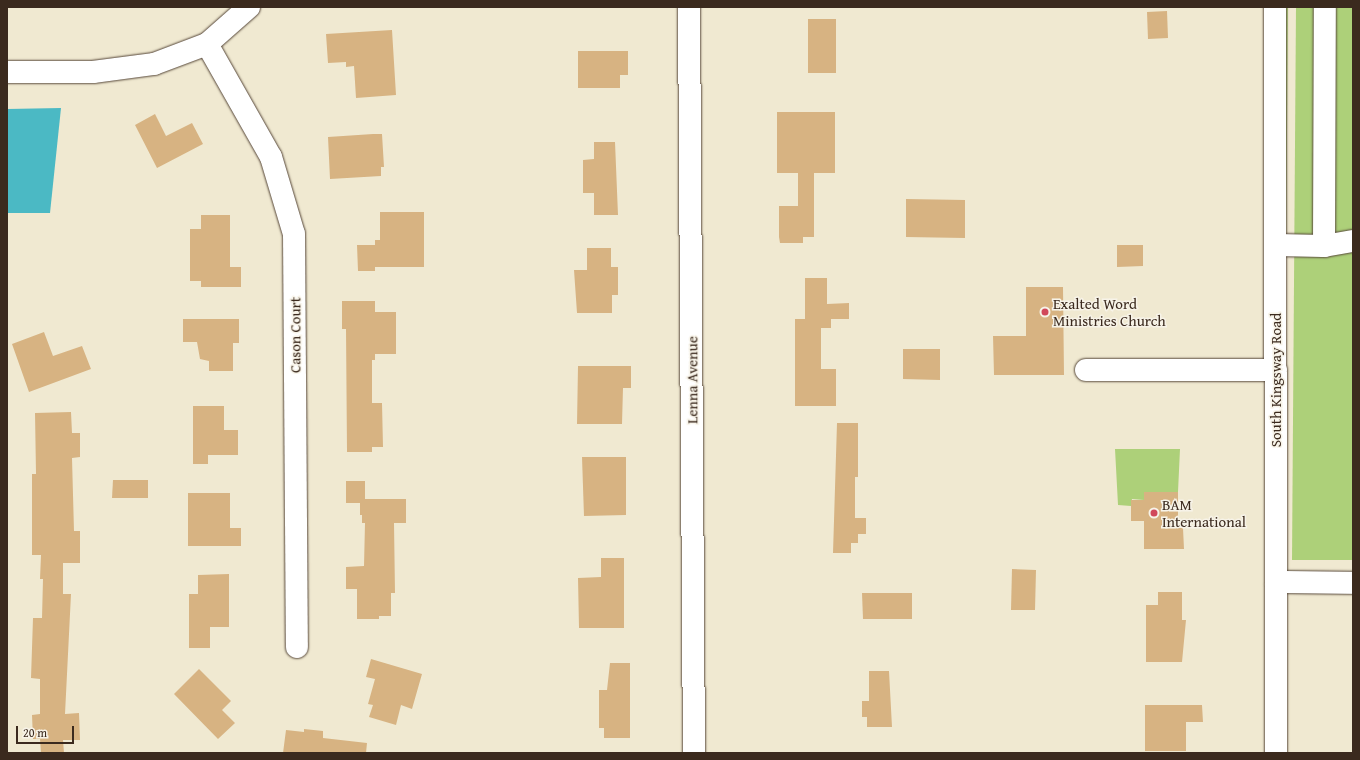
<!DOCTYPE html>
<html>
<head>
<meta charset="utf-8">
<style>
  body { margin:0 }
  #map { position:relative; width:1360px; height:760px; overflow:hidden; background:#f0e9d1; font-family:"Gentium Book Plus",serif }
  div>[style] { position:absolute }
  .green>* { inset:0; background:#add079 }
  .water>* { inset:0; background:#4bb9c4 }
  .building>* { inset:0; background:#d7b382 }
  .roads { filter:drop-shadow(0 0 1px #564739) drop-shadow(0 0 1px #564739) }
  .minor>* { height:22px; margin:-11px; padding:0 11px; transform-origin:11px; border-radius:11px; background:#fff }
  .dots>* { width:11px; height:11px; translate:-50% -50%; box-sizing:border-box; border:2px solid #f7f3e8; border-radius:50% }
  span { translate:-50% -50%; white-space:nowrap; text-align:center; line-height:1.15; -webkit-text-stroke:3px #f7f3e8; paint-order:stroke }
  .poi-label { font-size:15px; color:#3b2a1e }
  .left { translate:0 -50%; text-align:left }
  .street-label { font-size:15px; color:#3b2a1e }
  .frame { position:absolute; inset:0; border:8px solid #3b2a1e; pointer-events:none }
  .scale { position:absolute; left:16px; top:726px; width:58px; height:18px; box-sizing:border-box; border:2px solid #3b2a1e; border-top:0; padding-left:5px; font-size:12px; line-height:14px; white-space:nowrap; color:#3b2a1e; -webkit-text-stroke:3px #f7f3e8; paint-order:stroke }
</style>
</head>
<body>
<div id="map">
  <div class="green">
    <div style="clip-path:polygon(1285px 7px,1288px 7px,1286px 258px)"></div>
    <div style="clip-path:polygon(1296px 7px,1353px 7px,1353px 560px,1292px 560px)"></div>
    <div style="clip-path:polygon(1115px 449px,1180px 449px,1178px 492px,1144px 492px,1144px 500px,1132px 499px,1131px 506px,1118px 505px)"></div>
  </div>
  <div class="water">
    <div style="clip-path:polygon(61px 108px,50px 213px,7px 213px,7px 109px)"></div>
  </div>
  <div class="building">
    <div style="clip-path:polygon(1167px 11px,1168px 38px,1148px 39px,1147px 12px)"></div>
    <div style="clip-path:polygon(808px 19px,836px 19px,836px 73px,808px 73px)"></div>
    <div style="clip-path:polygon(392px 30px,396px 95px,356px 98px,354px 66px,346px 67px,346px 62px,328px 63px,326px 34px)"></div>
    <div style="clip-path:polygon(578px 51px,628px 51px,628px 75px,620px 75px,620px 88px,578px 88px)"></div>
    <div style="clip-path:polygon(777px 112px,835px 112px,835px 173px,814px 173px,814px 237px,803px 237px,803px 243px,780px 243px,779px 237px,779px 206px,798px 206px,798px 173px,777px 173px)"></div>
    <div style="clip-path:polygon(155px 114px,166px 136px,192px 123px,203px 144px,157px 168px,135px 125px)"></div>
    <div style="clip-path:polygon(373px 134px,382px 134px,384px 167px,381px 167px,381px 176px,330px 179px,328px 137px)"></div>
    <div style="clip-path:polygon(594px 142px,615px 142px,618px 215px,594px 215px,594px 193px,583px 193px,583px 160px,594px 159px)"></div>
    <div style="clip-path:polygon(906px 199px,965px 200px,965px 238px,906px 237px)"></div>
    <div style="clip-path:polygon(380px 212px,424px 212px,424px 267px,375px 267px,375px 271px,358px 271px,357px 245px,375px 245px,375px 240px,380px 240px)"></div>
    <div style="clip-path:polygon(201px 215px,230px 215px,230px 267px,241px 267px,241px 287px,201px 287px,201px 281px,190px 281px,190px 229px,201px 229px)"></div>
    <div style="clip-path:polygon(1117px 245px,1143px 245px,1143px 266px,1117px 267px)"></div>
    <div style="clip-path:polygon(587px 248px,611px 248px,611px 267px,618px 267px,618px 295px,612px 295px,612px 313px,577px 313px,574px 270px,587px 270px)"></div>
    <div style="clip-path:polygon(805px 278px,827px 278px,827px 304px,849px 303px,849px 319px,831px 319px,831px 328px,821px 328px,821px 369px,836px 369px,836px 406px,795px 406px,795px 319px,805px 319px)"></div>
    <div style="clip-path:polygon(1026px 287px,1063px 287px,1064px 375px,994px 375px,993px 336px,1026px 336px)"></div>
    <div style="clip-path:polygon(342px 301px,375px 301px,375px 312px,396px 312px,396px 354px,375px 354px,375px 360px,372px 360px,372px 403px,382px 403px,383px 447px,372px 447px,372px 452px,347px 452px,346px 329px,342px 329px)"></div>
    <div style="clip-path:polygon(183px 319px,239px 319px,239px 343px,233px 343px,233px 371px,209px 371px,209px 361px,200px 359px,197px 342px,183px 342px)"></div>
    <div style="clip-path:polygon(44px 332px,53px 356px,82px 346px,91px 369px,29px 392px,12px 344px)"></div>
    <div style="clip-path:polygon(903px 349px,940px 349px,940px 380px,903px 379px)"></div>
    <div style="clip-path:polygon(578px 366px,631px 366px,631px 388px,623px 388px,622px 424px,577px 424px)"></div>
    <div style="clip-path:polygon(193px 406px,224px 406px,224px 430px,238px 430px,238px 455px,208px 455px,208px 464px,193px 464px)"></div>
    <div style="clip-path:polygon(71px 412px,72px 433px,80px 433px,80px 457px,72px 458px,74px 531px,80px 531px,80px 563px,63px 563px,63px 594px,71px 594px,65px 714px,79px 713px,80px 740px,63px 740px,64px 753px,41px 753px,40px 739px,33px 739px,32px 715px,40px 714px,40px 679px,31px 678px,33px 618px,42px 618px,43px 579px,40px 579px,41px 555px,32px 555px,32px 474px,36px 474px,35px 413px)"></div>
    <div style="clip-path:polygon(837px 423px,858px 423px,858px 477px,855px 477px,855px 518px,866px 518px,866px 534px,858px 534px,858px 543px,851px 543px,851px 553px,833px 553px)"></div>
    <div style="clip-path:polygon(582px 457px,626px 457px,626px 515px,584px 516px)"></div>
    <div style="clip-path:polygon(113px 480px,148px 480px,148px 498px,112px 498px)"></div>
    <div style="clip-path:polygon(346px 481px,365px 481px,365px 499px,406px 499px,406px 523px,394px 523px,395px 593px,391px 593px,391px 616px,379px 616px,379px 619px,357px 619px,357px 589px,346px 589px,346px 567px,364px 566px,365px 523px,362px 523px,362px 515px,360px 515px,360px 503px,346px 503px)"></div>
    <div style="clip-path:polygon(1144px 492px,1178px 492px,1178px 528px,1183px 528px,1184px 549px,1144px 549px,1144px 521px,1131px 521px,1131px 500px,1144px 500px)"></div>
    <div style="clip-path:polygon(188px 493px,230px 493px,230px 528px,241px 528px,241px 546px,188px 546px)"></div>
    <div style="clip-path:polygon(601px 558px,624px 558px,624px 628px,579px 628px,578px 578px,601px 577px)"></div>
    <div style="clip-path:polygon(1012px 569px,1036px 570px,1035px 610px,1011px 610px)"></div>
    <div style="clip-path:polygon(229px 574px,229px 627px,210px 627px,210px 648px,189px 648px,189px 594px,198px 594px,198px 575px)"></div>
    <div style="clip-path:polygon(1158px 592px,1182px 592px,1182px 620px,1186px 620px,1182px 662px,1146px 662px,1146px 605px,1158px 605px)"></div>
    <div style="clip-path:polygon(862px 593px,912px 593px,912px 619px,863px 619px)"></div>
    <div style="clip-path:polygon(371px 659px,422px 674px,412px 709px,401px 705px,396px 725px,369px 717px,373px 705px,368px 704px,375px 679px,366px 677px)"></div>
    <div style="clip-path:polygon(610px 663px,630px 663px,630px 738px,604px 738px,604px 728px,599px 728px,599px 690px,607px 690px)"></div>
    <div style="clip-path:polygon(199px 669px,231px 701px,222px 710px,235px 723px,218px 739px,174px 694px)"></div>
    <div style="clip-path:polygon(869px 671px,889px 671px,892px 727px,867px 727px,867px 717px,862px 717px,862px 701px,869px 701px)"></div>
    <div style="clip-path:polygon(1145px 705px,1202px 705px,1203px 722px,1186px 722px,1186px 751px,1145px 751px)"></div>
    <div style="clip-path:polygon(304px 729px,323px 731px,323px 738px,367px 743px,366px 753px,283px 753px,286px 730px,304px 732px)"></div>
  </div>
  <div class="roads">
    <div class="minor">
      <div style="left:689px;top:7px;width:746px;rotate:89.62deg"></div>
      <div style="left:1275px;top:7px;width:746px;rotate:89.92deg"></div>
      <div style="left:207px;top:44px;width:130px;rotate:60.5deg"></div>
      <div style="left:271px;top:157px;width:80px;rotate:73.4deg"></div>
      <div style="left:294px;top:234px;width:413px;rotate:89.6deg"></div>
      <div style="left:7px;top:72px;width:86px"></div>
      <div style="left:93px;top:72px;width:62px;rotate:-7.5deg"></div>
      <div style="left:154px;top:64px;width:57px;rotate:-20.7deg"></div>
      <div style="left:207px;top:44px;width:56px;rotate:-41.4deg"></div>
      <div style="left:1276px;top:245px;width:48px;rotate:1.2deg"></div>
      <div style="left:1324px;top:246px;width:239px;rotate:-89.8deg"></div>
      <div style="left:1324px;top:246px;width:29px;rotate:-10deg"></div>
      <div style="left:1086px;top:370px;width:190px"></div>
      <div style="left:1276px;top:582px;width:77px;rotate:0.7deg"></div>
    </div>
  </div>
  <div class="dots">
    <div style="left:1045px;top:312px;background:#d1495b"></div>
    <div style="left:1154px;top:513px;background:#d1495b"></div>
  </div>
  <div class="poi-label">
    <span class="left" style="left:1053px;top:312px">Exalted Word<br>Ministries Church</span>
    <span class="left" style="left:1162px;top:513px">BAM<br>International</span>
  </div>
  <div class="street-label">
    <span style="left:295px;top:335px;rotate:-90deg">Cason Court</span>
    <span style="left:692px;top:380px;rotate:-90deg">Lenna Avenue</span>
    <span style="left:1276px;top:380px;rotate:-90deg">South Kingsway Road</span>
  </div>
  <div class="frame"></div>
  <div class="scale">20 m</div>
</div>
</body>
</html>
